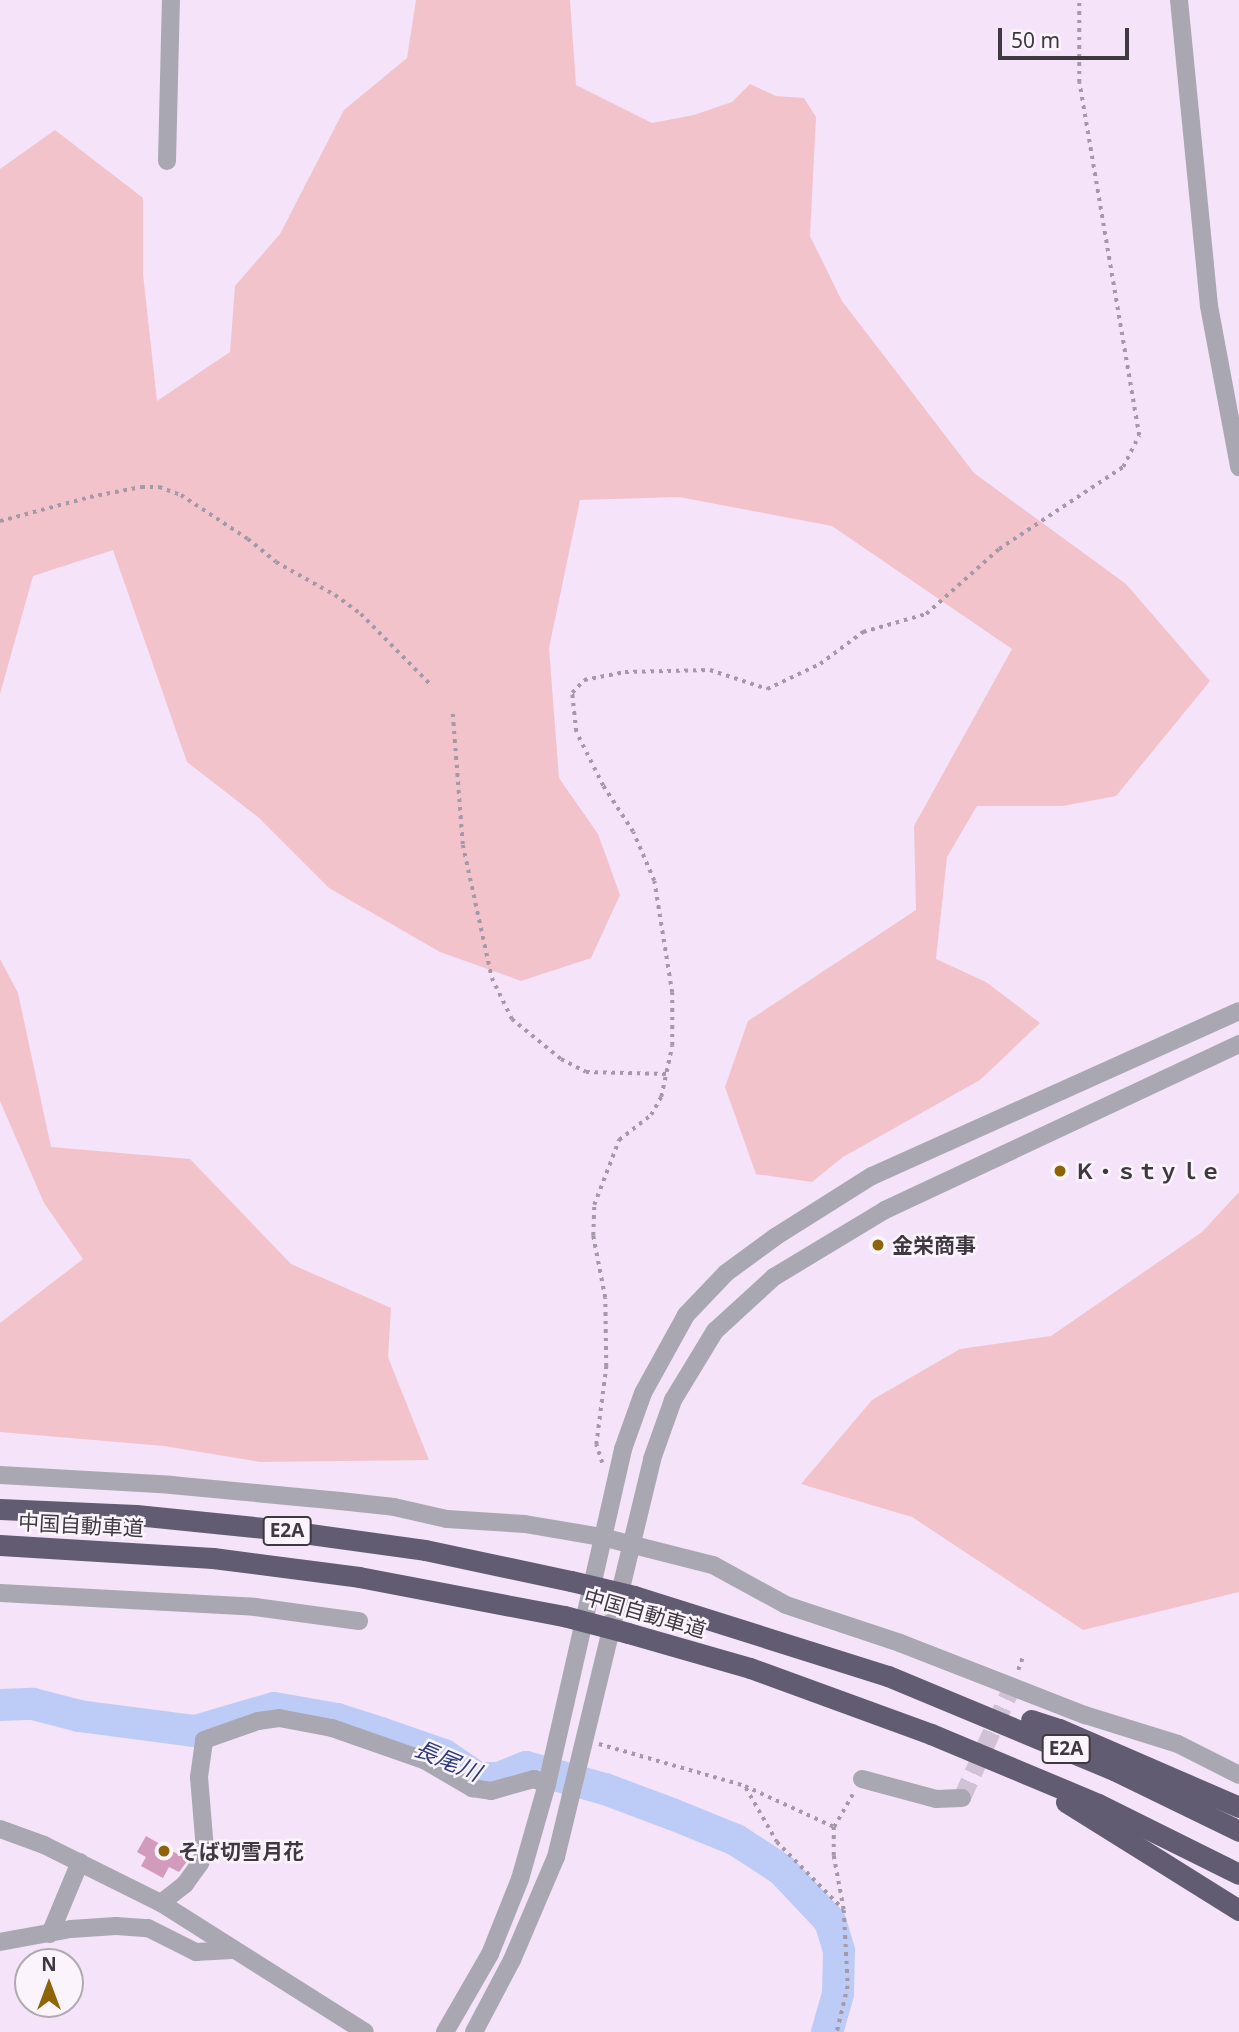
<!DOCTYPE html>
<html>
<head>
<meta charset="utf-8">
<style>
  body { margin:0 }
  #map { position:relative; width:1239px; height:2032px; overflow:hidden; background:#f4e3f9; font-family:"Noto Sans","Noto Sans JP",sans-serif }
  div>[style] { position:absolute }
  .green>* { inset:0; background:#f3c3cb }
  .river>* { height:32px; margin:-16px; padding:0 16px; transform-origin:16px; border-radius:16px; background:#bdccf7 }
  .building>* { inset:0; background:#d29bbc }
  .minor-tunnel>* { height:18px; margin-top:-9px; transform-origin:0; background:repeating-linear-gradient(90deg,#d0c1d4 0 18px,transparent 0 27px) }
  .path>* { height:3.5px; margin-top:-1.75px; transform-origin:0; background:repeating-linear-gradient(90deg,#a599a9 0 3.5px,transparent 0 8.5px) }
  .minor>* { height:18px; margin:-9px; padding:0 9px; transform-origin:9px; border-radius:9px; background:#a9a7b2 }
  .highway>* { height:21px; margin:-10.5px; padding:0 10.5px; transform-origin:10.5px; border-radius:10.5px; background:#615c72 }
  .highway-bridge>* { height:21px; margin:-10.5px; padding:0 10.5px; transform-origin:10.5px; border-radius:10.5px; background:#615c72 }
  .dots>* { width:19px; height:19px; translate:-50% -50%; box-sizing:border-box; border:4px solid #fbf4fd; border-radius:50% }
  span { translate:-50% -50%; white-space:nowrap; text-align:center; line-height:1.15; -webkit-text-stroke:5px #fbf4fd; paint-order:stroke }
  .shield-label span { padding:2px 5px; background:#fbf4fd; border:2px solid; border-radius:5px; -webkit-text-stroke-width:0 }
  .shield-label { font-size:19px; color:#3f3841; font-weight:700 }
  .poi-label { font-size:21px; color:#3f3841; font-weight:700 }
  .left { translate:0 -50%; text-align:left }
  .street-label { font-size:21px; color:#3f3841 }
  .water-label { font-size:23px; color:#2e3e7d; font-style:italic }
  .north { position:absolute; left:14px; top:1948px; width:70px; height:70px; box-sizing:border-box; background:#fbf4fd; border:2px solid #b0a9b2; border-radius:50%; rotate:0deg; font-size:19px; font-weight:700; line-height:28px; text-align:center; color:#3f3841 }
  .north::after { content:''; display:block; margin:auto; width:24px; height:32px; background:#8d6407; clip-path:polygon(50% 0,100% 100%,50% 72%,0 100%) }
  .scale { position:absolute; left:998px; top:28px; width:131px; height:32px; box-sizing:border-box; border:4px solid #3f3841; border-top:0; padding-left:9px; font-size:21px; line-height:24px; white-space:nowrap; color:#3f3841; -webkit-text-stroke:5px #fbf4fd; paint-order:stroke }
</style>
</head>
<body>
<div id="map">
  <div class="green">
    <div style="clip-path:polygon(416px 0,570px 0,576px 85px,652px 123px,694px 115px,732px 102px,750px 84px,776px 96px,804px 98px,816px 117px,810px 236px,842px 301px,974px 473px,1126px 584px,1210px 681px,1116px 796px,1063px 806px,977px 806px,947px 857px,936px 959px,986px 982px,1040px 1023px,980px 1080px,843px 1157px,812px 1182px,756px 1174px,725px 1087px,748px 1021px,916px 910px,914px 826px,1012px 649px,832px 526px,679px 497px,580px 500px,549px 648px,559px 778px,598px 834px,620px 895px,591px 958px,521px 981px,440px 952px,329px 888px,258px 817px,187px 762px,113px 550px,33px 576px,0 694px,0 169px,55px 130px,143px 198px,143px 274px,157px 401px,230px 352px,235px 286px,280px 234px,344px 110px,407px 58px)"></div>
    <div style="clip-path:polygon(0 959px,18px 993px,51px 1147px,190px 1159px,291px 1264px,391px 1308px,388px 1357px,429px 1460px,260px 1462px,164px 1446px,0 1432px,0 1323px,83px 1259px,44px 1203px,0 1101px)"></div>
    <div style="clip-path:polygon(1239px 1192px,1239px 1592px,1083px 1630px,912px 1517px,801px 1484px,872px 1400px,960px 1349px,1051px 1336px,1202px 1232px)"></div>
  </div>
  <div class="river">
    <div style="left:0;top:1705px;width:33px;rotate:-2deg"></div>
    <div style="left:33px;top:1704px;width:48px;rotate:14.6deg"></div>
    <div style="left:79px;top:1716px;width:117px;rotate:7.4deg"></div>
    <div style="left:195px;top:1731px;width:82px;rotate:-16.2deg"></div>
    <div style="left:274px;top:1708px;width:64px;rotate:9.9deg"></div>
    <div style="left:337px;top:1719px;width:46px;rotate:17.7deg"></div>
    <div style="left:381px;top:1733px;width:67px;rotate:19.2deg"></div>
    <div style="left:444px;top:1755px;width:41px;rotate:34.1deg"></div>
    <div style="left:478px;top:1778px;width:21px"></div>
    <div style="left:499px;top:1778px;width:29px;rotate:-22deg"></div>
    <div style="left:526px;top:1767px;width:82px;rotate:15.6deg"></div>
    <div style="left:605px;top:1789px;width:72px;rotate:20.5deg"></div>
    <div style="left:672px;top:1814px;width:69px;rotate:22.1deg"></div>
    <div style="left:736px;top:1840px;width:55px;rotate:33.1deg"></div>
    <div style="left:782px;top:1870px;width:70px;rotate:46.7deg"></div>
    <div style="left:830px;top:1921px;width:31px;rotate:73deg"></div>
    <div style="left:839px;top:1951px;width:43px;rotate:91.3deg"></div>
    <div style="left:838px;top:1994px;width:40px;rotate:106deg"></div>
  </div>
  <div class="building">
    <div style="clip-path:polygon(146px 1836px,188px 1860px,179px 1872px,169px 1867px,163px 1878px,141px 1866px,146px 1857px,137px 1852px)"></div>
  </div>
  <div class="minor-tunnel">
    <div style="left:962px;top:1798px;width:124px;rotate:-65.7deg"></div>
  </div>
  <div class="path">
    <div style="left:0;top:521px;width:93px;rotate:-14.9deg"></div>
    <div style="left:90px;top:497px;width:52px;rotate:-11.1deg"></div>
    <div style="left:141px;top:487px;width:18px"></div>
    <div style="left:159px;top:487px;width:23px;rotate:20deg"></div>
    <div style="left:181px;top:495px;width:80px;rotate:33.3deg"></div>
    <div style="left:248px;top:539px;width:36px;rotate:39deg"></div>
    <div style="left:276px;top:562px;width:68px;rotate:29.2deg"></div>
    <div style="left:335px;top:595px;width:32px;rotate:36deg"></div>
    <div style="left:361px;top:614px;width:100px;rotate:45.4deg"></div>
    <div style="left:453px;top:714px;width:131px;rotate:85.6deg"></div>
    <div style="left:463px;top:845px;width:136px;rotate:77.7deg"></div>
    <div style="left:492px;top:978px;width:46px;rotate:64deg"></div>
    <div style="left:512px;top:1019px;width:63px;rotate:39.2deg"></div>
    <div style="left:561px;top:1059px;width:28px;rotate:27deg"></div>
    <div style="left:586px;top:1072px;width:81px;rotate:1.4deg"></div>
    <div style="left:602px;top:1463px;width:19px;rotate:-108deg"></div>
    <div style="left:596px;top:1445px;width:79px;rotate:-82.7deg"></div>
    <div style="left:606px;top:1367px;width:69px;rotate:-90.8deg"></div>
    <div style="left:605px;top:1298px;width:63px;rotate:-101deg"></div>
    <div style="left:593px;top:1236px;width:31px;rotate:-88deg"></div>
    <div style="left:594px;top:1205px;width:70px;rotate:-69deg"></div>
    <div style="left:619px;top:1140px;width:41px;rotate:-38deg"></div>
    <div style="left:651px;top:1115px;width:21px;rotate:-61deg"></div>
    <div style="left:661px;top:1097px;width:52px;rotate:-77.8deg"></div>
    <div style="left:672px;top:1046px;width:53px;rotate:-90deg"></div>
    <div style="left:672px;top:993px;width:113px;rotate:-99.1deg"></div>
    <div style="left:654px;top:881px;width:53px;rotate:-113.2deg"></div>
    <div style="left:633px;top:832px;width:55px;rotate:-123.1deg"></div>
    <div style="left:603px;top:786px;width:60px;rotate:-116.6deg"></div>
    <div style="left:576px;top:732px;width:39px;rotate:-96deg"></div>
    <div style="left:572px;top:693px;width:18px;rotate:-47deg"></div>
    <div style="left:584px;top:680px;width:42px;rotate:-11deg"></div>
    <div style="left:625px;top:672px;width:85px;rotate:-1.3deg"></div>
    <div style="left:710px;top:670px;width:60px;rotate:18.4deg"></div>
    <div style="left:767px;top:689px;width:59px;rotate:-25.3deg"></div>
    <div style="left:820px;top:664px;width:54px;rotate:-36.7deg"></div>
    <div style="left:863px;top:632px;width:66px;rotate:-15.9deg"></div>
    <div style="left:926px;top:614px;width:98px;rotate:-41.7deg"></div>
    <div style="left:999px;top:549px;width:149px;rotate:-33.5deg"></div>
    <div style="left:1123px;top:467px;width:35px;rotate:-63deg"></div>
    <div style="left:1139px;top:436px;width:358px;rotate:-99.6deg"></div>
    <div style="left:1079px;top:83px;width:83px;rotate:-90deg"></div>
    <div style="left:1018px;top:1670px;width:15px;rotate:-70deg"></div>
    <div style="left:599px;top:1744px;width:152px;rotate:16deg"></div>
    <div style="left:745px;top:1786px;width:98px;rotate:24.7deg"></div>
    <div style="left:834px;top:1827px;width:29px;rotate:90deg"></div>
    <div style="left:834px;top:1856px;width:55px;rotate:79.5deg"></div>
    <div style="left:746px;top:1788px;width:62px;rotate:60.1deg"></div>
    <div style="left:777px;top:1842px;width:95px;rotate:45.4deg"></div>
    <div style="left:844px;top:1910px;width:76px;rotate:87deg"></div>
    <div style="left:848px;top:1986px;width:47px;rotate:103.4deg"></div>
    <div style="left:834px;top:1827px;width:40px;rotate:-60.3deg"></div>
  </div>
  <div class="minor">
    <div style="left:1179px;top:0;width:307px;rotate:84.4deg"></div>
    <div style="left:1209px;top:306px;width:164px;rotate:79.4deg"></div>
    <div style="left:167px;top:161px;width:161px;rotate:-88.6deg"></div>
    <div style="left:0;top:1475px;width:171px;rotate:3.3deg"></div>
    <div style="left:171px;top:1485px;width:170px;rotate:5.4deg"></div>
    <div style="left:340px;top:1501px;width:54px;rotate:6.3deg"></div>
    <div style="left:394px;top:1507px;width:54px;rotate:12.8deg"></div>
    <div style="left:447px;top:1519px;width:78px;rotate:3.7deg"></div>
    <div style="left:525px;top:1524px;width:78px;rotate:9.6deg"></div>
    <div style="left:602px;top:1537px;width:114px;rotate:14.2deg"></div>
    <div style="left:713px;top:1565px;width:83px;rotate:28.7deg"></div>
    <div style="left:786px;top:1605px;width:120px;rotate:18.4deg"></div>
    <div style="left:900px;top:1643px;width:199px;rotate:21.3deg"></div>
    <div style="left:1085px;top:1715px;width:97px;rotate:17.3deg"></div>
    <div style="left:1178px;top:1744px;width:68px;rotate:26.9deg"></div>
    <div style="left:0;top:1593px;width:255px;rotate:3.1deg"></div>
    <div style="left:255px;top:1607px;width:105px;rotate:7.7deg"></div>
    <div style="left:862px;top:1779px;width:77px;rotate:15.1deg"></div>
    <div style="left:936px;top:1799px;width:26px;rotate:-2deg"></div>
    <div style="left:0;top:1829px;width:47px;rotate:20deg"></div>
    <div style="left:44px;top:1845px;width:131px;rotate:26.4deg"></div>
    <div style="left:161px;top:1903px;width:241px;rotate:32.3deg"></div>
    <div style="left:161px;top:1903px;width:31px;rotate:-38deg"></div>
    <div style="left:185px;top:1884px;width:26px;rotate:-54deg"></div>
    <div style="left:200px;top:1863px;width:14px;rotate:-69deg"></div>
    <div style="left:205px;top:1850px;width:73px;rotate:-94.7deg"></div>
    <div style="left:199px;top:1777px;width:37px;rotate:-82deg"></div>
    <div style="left:204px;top:1740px;width:57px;rotate:-19.4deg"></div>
    <div style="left:258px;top:1721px;width:21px;rotate:-8deg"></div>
    <div style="left:279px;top:1718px;width:54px;rotate:10.7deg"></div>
    <div style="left:332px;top:1728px;width:97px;rotate:19.2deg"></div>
    <div style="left:424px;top:1760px;width:56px;rotate:30.3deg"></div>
    <div style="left:472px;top:1788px;width:19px;rotate:9deg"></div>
    <div style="left:491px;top:1791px;width:45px;rotate:-15.6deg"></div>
    <div style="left:534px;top:1779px;width:14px;rotate:21deg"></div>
    <div style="left:50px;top:1934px;width:78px;rotate:-67.4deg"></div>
    <div style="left:0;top:1942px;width:72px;rotate:-10.4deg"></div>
    <div style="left:71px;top:1929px;width:45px;rotate:-3.8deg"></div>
    <div style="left:116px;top:1926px;width:32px;rotate:4deg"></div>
    <div style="left:148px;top:1928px;width:54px;rotate:26.6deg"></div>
    <div style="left:196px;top:1952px;width:36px;rotate:-3deg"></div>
    <div style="left:445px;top:2032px;width:90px;rotate:-60deg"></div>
    <div style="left:490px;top:1954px;width:81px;rotate:-68.2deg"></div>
    <div style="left:520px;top:1879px;width:99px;rotate:-74.1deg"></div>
    <div style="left:547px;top:1784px;width:344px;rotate:-77.2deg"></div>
    <div style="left:623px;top:1449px;width:59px;rotate:-70.3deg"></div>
    <div style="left:643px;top:1393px;width:89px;rotate:-61.1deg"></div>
    <div style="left:686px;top:1315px;width:58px;rotate:-46.4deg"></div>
    <div style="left:726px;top:1273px;width:61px;rotate:-36.3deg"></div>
    <div style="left:775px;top:1237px;width:115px;rotate:-32.2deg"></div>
    <div style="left:872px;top:1176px;width:402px;rotate:-24.2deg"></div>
    <div style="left:474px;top:2032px;width:81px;rotate:-62.2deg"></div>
    <div style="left:512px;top:1960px;width:112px;rotate:-66.9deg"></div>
    <div style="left:556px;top:1857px;width:409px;rotate:-76.4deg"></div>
    <div style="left:652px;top:1459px;width:63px;rotate:-70.4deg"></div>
    <div style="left:673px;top:1400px;width:81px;rotate:-58.7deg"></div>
    <div style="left:715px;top:1331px;width:80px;rotate:-42.5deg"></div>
    <div style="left:774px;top:1277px;width:130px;rotate:-31.1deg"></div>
    <div style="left:885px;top:1210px;width:391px;rotate:-25.1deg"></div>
  </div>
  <div class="highway">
    <div style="left:0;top:1509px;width:136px;rotate:2.5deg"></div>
    <div style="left:136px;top:1515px;width:139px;rotate:5.8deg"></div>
    <div style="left:274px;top:1529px;width:152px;rotate:7.9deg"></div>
    <div style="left:425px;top:1550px;width:149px;rotate:12deg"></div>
    <div style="left:0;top:1545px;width:213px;rotate:3.5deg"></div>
    <div style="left:213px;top:1558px;width:147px;rotate:7.4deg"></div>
    <div style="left:359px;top:1577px;width:209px;rotate:10.8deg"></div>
    <div style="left:634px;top:1596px;width:266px;rotate:17.5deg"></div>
    <div style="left:888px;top:1676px;width:245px;rotate:22.6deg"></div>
    <div style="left:1114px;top:1770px;width:139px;rotate:26deg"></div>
    <div style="left:628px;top:1633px;width:127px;rotate:16deg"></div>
    <div style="left:750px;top:1668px;width:193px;rotate:20deg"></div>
    <div style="left:931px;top:1734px;width:181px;rotate:22.7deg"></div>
    <div style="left:1098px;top:1804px;width:157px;rotate:26.4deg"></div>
    <div style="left:1031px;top:1720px;width:29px;rotate:18deg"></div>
    <div style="left:1059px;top:1729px;width:196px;rotate:23.4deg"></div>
    <div style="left:1066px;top:1802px;width:204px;rotate:32deg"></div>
  </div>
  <div class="highway-bridge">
    <div style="left:571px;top:1581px;width:65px;rotate:13.4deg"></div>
    <div style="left:564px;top:1616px;width:66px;rotate:14.9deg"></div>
  </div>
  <div class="dots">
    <div style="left:1060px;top:1171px;background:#8d6407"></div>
    <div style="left:878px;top:1245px;background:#8d6407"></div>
    <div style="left:164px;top:1851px;background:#8d6407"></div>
  </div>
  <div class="shield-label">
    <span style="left:287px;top:1531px">E2A</span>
    <span style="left:1066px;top:1749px">E2A</span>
  </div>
  <div class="poi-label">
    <span class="left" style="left:1074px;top:1171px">Ｋ・ｓｔｙｌｅ</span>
    <span class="left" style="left:892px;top:1245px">金栄商事</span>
    <span class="left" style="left:178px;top:1851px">そば切雪月花</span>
  </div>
  <div class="street-label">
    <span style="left:81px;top:1525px;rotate:3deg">中国自動車道</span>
    <span style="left:645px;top:1613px;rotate:16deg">中国自動車道</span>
  </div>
  <div class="water-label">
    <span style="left:448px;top:1760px;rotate:23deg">長尾川</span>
  </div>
  <div class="north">N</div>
  <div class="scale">50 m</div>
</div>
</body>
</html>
